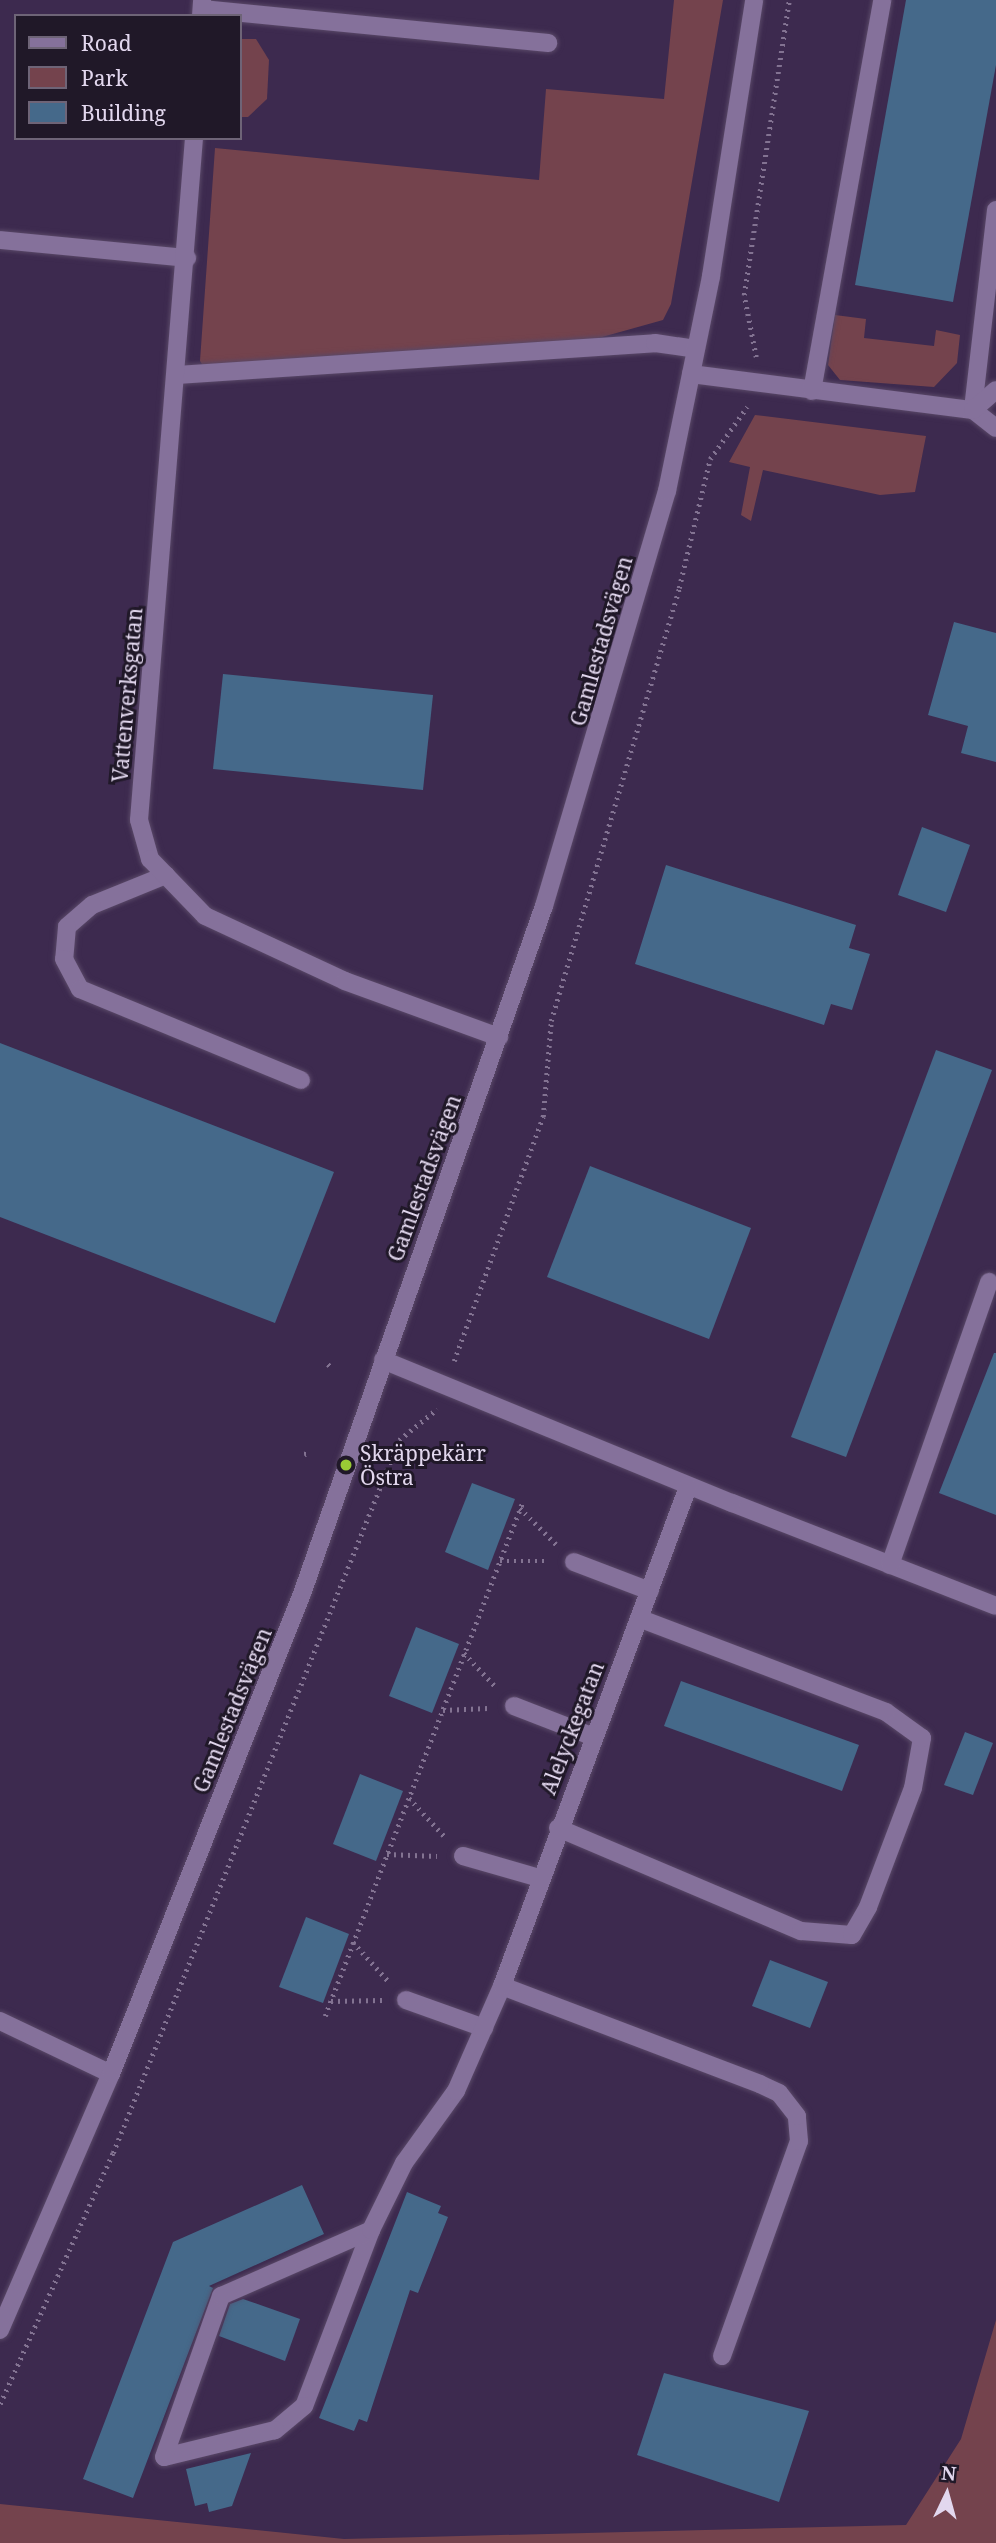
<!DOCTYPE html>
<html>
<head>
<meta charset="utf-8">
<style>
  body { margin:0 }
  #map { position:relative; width:996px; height:2543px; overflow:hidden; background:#3d2a4f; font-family:"Noto Serif",serif }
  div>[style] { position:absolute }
  .green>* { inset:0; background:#74434d }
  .building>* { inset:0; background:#45698a }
  .path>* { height:4.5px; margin-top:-2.25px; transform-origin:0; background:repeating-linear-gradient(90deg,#837392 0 2px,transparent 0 7px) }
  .roads { filter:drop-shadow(0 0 2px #594867) drop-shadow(0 0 2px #594867) }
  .service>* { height:18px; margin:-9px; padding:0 9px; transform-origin:9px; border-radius:9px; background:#85719b }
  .minor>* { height:18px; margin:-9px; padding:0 9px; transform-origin:9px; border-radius:9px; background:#85719b }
  .tertiary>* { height:18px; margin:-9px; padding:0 9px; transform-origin:9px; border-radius:9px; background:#85719b }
  .dots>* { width:19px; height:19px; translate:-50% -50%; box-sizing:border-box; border:4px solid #201828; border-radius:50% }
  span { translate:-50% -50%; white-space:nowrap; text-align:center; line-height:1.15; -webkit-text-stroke:6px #201828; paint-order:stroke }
  .street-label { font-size:21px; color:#e2d7ee }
  .poi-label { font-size:21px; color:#e2d7ee }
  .left { translate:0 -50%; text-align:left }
  .legend { position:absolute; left:14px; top:14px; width:228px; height:126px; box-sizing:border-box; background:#201828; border:2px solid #6e6477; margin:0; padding:9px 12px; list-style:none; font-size:21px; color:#e2d7ee }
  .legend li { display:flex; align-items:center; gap:14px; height:35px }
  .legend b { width:35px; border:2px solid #6e6477 }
  .north { position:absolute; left:912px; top:2459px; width:70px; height:70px; -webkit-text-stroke:5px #201828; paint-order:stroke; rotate:5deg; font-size:19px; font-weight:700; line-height:28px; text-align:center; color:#e2d7ee }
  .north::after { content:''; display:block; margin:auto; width:24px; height:32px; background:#e2d7ee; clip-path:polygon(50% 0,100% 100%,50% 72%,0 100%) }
</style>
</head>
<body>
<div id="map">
  <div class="green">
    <div style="clip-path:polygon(674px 0,723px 0,671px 304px,663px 320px,595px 339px,204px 367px,200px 361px,215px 148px,539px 180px,546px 89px,664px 99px)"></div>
    <div style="clip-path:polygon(240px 39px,256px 39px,269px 60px,267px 99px,248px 117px,240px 117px)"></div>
    <div style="clip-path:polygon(835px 315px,866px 319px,864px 338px,934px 346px,936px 330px,960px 335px,957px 363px,934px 387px,840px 380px,828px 365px)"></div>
    <div style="clip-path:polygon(755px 415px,926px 436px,915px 492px,880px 495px,763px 470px,751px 521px,741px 515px,750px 467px,729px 462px)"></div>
    <div style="clip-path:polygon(996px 2320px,996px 2543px,0 2543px,0 2504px,344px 2539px,906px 2525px,961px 2439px)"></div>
  </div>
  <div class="building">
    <div style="clip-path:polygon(906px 0,996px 0,996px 65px,953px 302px,855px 285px)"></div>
    <div style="clip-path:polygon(954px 622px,996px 633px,996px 762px,961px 753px,968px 726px,928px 715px)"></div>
    <div style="clip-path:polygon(223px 674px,433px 695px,423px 790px,213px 769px)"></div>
    <div style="clip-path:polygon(922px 827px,970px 845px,946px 912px,898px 895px)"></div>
    <div style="clip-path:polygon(666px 865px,856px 925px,849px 948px,870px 954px,852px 1010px,831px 1004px,824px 1025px,635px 964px)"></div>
    <div style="clip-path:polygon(0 1043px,334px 1172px,275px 1323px,0 1217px)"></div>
    <div style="clip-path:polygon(936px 1050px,992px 1070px,846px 1457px,791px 1437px)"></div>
    <div style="clip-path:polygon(590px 1166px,751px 1228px,709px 1339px,547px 1277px)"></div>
    <div style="clip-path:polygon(994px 1353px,996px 1353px,996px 1515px,939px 1493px)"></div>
    <div style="clip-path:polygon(472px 1483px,515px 1499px,488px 1570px,445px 1552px)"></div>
    <div style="clip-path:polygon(416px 1627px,459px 1644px,432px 1713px,389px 1696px)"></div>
    <div style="clip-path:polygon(681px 1681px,859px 1745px,842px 1791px,664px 1726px)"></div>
    <div style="clip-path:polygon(965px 1732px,993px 1743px,973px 1795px,944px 1785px)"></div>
    <div style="clip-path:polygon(360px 1774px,403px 1791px,376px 1861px,333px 1844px)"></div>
    <div style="clip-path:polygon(306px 1917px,349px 1934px,323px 2003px,279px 1987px)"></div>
    <div style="clip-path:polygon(770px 1960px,828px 1982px,810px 2028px,752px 2006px)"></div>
    <div style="clip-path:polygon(302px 2185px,324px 2234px,209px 2286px,213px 2288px,133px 2498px,83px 2479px,173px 2242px)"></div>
    <div style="clip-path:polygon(407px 2192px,441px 2206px,438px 2213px,448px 2217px,418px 2293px,410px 2290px,367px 2422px,359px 2419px,354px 2431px,319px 2418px)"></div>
    <div style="clip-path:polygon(243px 2299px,300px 2319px,285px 2361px,219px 2336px,230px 2304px)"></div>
    <div style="clip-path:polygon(664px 2373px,809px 2411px,779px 2502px,637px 2455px)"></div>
    <div style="clip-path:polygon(251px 2453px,232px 2506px,209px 2512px,207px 2503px,195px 2506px,186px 2469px)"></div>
  </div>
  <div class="path">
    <div style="left:756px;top:357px;width:63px;rotate:-101deg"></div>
    <div style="left:744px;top:295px;width:298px;rotate:-81.3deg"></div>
    <div style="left:454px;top:1361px;width:260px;rotate:-70deg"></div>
    <div style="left:543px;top:1117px;width:96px;rotate:-85.2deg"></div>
    <div style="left:551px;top:1021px;width:452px;rotate:-73.5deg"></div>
    <div style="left:679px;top:588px;width:133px;rotate:-76.5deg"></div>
    <div style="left:710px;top:459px;width:64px;rotate:-54.6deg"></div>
    <div style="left:328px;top:1364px;width:4px;rotate:45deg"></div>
    <div style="left:304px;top:1454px;width:4px;rotate:-14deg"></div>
    <div style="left:520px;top:1508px;width:52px;rotate:45deg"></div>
    <div style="left:500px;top:1561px;width:47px"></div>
    <div style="left:464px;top:1653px;width:48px;rotate:46.7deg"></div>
    <div style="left:443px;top:1710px;width:45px;rotate:-2.5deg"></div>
    <div style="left:409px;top:1798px;width:54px;rotate:47.2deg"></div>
    <div style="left:387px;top:1854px;width:50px;rotate:2.3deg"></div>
    <div style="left:353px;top:1942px;width:55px;rotate:47.9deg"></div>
    <div style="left:331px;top:2001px;width:51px;rotate:-1.1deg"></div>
    <div style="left:325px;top:2016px;width:552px;rotate:-68.97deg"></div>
    <div style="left:0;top:2404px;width:275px;rotate:-65.8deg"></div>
    <div style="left:113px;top:2153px;width:768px;rotate:-68.14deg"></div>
    <div style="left:399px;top:1440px;width:49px;rotate:-39.2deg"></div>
  </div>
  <div class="roads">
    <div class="service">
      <div style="left:202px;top:9px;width:348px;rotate:5.6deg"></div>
      <div style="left:996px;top:210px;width:201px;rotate:96.6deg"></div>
      <div style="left:973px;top:410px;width:29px;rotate:38deg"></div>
      <div style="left:0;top:240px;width:188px;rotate:5.5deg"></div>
      <div style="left:691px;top:374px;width:284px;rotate:7.3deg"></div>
      <div style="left:973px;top:410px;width:30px;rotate:-41deg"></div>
      <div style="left:177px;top:375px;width:479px;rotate:-3.8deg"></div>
      <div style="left:655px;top:343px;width:41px;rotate:8.3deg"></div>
      <div style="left:812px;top:391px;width:397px;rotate:-79.8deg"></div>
      <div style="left:166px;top:875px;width:80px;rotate:157.9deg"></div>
      <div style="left:92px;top:905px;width:33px;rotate:139deg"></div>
      <div style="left:67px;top:927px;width:32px;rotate:95deg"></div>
      <div style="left:64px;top:959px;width:34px;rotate:62deg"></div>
      <div style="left:80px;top:989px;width:239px;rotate:22.4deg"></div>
      <div style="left:732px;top:1503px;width:283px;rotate:21.3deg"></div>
      <div style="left:574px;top:1562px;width:81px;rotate:20.9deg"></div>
      <div style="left:890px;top:1565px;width:300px;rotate:-70.7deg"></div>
      <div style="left:514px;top:1706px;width:86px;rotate:21.2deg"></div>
      <div style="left:558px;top:1828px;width:264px;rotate:23deg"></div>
      <div style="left:801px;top:1931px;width:51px;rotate:4.5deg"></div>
      <div style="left:852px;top:1935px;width:32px;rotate:-60deg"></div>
      <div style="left:868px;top:1907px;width:127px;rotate:-69.3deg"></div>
      <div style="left:913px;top:1788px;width:51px;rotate:-79.8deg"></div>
      <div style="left:922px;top:1738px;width:44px;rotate:-144.2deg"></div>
      <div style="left:886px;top:1712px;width:264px;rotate:-159.2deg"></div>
      <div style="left:463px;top:1856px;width:79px;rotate:16.1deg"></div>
      <div style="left:406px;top:2000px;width:83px;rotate:19.7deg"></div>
      <div style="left:0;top:2021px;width:123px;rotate:25.5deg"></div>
      <div style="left:371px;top:2230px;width:188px;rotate:110.8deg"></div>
      <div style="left:304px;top:2406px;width:38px;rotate:140deg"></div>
      <div style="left:275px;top:2430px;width:114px;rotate:166.3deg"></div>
      <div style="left:164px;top:2457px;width:171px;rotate:-70.5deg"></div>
      <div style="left:221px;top:2296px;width:164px;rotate:-23.7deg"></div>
      <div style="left:371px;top:2230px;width:75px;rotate:-63.8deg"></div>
      <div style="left:722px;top:2356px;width:228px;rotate:-70.3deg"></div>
      <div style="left:799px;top:2141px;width:25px;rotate:-95deg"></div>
      <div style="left:797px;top:2116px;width:29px;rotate:-128deg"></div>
      <div style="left:779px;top:2093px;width:21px;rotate:-155deg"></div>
    </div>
    <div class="minor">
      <div style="left:201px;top:16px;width:16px;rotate:-86deg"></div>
      <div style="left:194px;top:138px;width:684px;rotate:94.61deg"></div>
      <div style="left:139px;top:820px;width:41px;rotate:74.2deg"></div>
      <div style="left:150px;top:859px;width:79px;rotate:46deg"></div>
      <div style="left:205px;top:916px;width:154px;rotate:24.9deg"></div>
      <div style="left:345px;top:981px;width:164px;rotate:20deg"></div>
      <div style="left:383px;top:1360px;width:377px;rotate:22.3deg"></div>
      <div style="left:502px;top:1986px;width:276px;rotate:20.8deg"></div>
      <div style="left:404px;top:2163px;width:89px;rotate:-54.2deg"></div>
      <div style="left:456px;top:2091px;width:115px;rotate:-66.3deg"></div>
      <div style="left:502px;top:1986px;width:533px;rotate:-69.56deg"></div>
    </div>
    <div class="tertiary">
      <div style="left:0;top:2330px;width:279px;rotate:-66.6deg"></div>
      <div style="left:111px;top:2074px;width:520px;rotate:-68.32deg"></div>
      <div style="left:303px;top:1591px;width:726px;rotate:-70.62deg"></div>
      <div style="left:544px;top:906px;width:433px;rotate:-73.5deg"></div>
      <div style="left:667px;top:491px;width:219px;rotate:-78.4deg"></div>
      <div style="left:711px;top:276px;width:279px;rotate:-81.1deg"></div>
    </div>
  </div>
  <div class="dots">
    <div style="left:346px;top:1465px;background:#99cb35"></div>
  </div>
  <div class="street-label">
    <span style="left:601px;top:641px;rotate:-74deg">Gamlestadsvägen</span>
    <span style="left:127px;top:695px;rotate:-85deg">Vattenverksgatan</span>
    <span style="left:424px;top:1178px;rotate:-70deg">Gamlestadsvägen</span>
    <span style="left:232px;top:1710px;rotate:-68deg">Gamlestadsvägen</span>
    <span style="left:572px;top:1728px;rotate:-69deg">Alelyckegatan</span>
  </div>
  <div class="poi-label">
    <span class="left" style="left:360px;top:1465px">Skräppekärr<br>Östra</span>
  </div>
  <ul class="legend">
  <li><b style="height:9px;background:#85719b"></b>Road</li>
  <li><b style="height:19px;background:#74434d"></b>Park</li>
  <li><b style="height:19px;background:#45698a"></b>Building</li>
  </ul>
  <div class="north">N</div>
</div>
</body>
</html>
